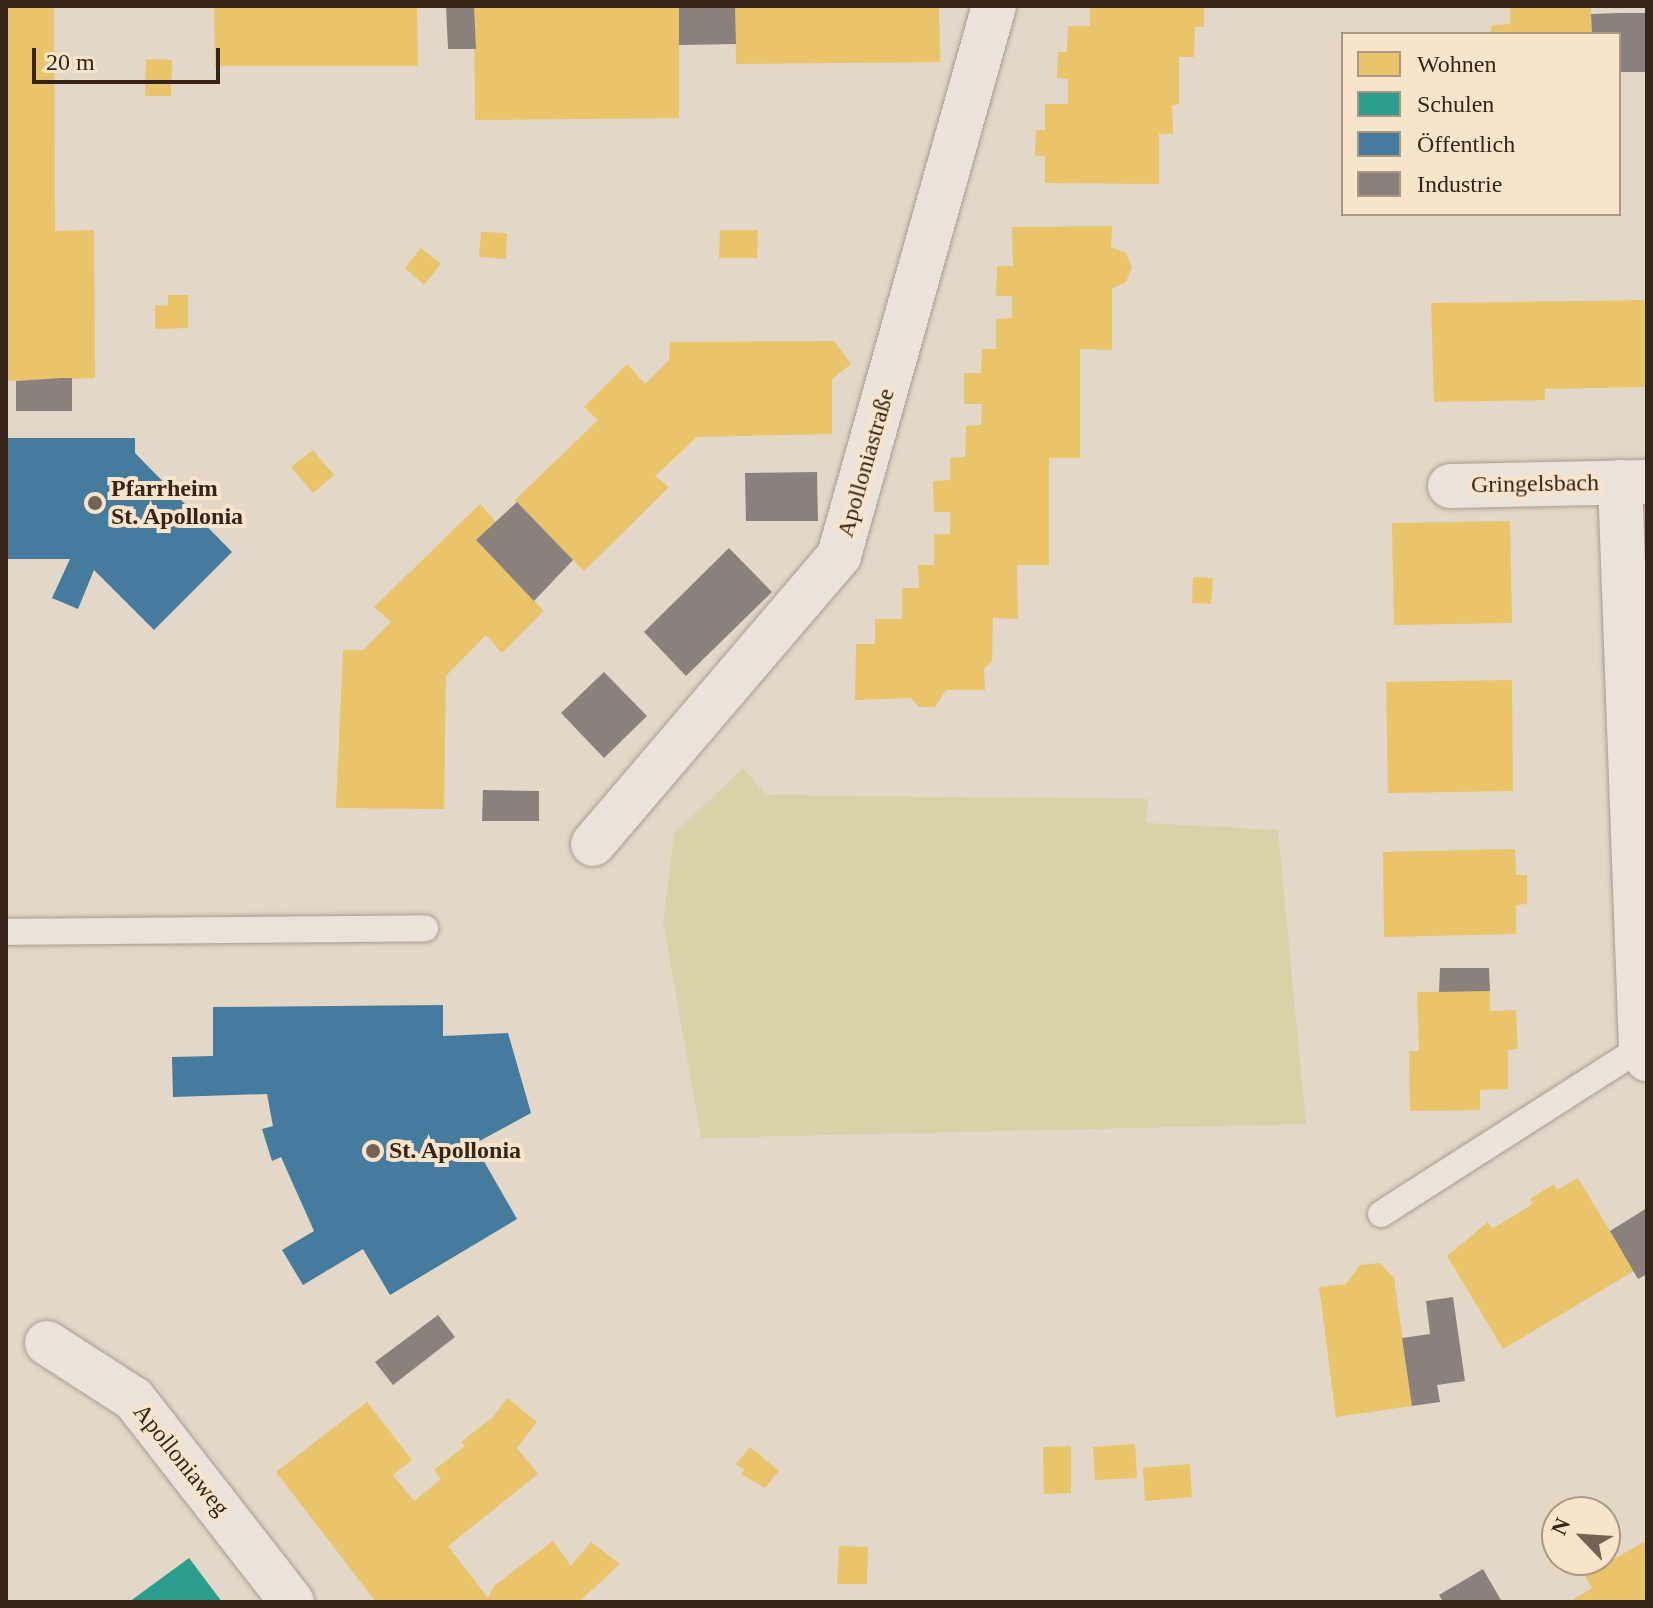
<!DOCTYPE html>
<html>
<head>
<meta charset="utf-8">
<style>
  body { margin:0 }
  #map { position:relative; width:1653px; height:1608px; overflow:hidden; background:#e3d7c7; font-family:"Times New Roman",serif }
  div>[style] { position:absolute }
  .green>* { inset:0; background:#d8d2a8 }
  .homes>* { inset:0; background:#e9c46a }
  .schools>* { inset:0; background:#2a9d8f }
  .public>* { inset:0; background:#457b9d }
  .industry>* { inset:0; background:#8a817c }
  .roads { filter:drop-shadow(0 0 2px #a89c91) drop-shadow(0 0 2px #a89c91) }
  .lane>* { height:26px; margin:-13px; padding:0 13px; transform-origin:13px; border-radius:13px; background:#ebe3d9 }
  .street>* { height:44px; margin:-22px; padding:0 22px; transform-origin:22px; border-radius:22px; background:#ebe3d9 }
  .dots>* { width:22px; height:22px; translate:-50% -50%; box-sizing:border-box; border:4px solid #f8e4ca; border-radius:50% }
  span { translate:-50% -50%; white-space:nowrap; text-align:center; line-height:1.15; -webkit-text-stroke:8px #f8e4ca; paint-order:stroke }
  .street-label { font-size:24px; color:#36241a }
  .poi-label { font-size:24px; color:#36241a; font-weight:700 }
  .left { translate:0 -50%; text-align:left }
  .frame { position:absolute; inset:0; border:8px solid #36241a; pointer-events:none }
  .legend { position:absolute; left:1341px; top:32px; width:280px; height:184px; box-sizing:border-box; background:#f8e4ca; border:2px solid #aa9784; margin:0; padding:10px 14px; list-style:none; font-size:24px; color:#36241a }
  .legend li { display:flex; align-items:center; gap:16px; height:40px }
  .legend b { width:40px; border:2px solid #aa9784 }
  .north { position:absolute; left:1541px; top:1496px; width:80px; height:80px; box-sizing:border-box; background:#f8e4ca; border:2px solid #aa9784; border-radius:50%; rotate:295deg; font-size:22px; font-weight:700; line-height:32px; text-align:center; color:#36241a }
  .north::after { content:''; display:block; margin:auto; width:28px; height:36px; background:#736357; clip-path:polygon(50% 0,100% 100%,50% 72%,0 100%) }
  .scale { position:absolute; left:32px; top:48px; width:188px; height:36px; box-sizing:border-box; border:4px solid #36241a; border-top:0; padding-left:10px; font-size:24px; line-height:28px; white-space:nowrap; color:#36241a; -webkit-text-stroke:6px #f8e4ca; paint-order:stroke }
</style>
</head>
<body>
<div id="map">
  <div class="green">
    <div style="clip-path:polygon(743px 768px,766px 795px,1148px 799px,1146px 823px,1278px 830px,1306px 1124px,701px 1138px,663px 921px,674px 834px)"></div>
  </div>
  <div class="homes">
    <div style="clip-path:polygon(6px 6px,54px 6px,55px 231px,94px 230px,95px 378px,6px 381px)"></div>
    <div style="clip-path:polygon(214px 6px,417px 6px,418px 66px,215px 66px)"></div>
    <div style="clip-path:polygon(474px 6px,679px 6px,679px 118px,475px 120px)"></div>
    <div style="clip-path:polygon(735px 6px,939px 6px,940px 62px,736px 64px)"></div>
    <div style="clip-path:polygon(1090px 6px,1204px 6px,1204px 27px,1195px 27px,1194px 57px,1179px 57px,1179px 104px,1172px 105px,1173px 134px,1159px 134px,1159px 184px,1045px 183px,1045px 156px,1035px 156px,1036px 130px,1045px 130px,1045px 104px,1068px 104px,1068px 79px,1057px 78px,1058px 52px,1067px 52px,1068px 26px,1090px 26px)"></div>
    <div style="clip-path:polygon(1510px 6px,1591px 6px,1592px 34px,1490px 34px,1492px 25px,1510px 24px)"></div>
    <div style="clip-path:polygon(146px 59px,172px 60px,171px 96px,145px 96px)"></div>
    <div style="clip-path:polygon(1112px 226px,1111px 247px,1126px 253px,1132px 267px,1126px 282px,1112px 289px,1112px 350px,1080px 349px,1080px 458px,1049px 458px,1049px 565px,1017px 565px,1018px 619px,993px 618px,992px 661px,984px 669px,985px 690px,946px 690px,935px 707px,919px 707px,911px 698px,855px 700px,856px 644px,875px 644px,875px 619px,902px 619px,902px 588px,919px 588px,918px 565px,934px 565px,934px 534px,950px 534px,950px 512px,934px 512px,933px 481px,950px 480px,950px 458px,965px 457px,966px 426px,981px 425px,982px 404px,964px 404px,964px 373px,981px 373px,982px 349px,996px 349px,996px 319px,1012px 318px,1012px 296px,996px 296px,997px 266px,1013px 266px,1012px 227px)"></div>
    <div style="clip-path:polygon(720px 230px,758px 230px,757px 258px,719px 258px)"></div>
    <div style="clip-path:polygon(481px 232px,507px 233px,506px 259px,479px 257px)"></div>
    <div style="clip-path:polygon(421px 248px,441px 264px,424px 285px,405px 268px)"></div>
    <div style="clip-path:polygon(168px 295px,188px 295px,188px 328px,155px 329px,155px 305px,168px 306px)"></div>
    <div style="clip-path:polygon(1647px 300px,1647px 387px,1545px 389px,1545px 400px,1434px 402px,1431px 303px)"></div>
    <div style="clip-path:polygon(834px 341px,851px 364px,832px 379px,832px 434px,697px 437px,655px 476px,669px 487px,584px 571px,515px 500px,598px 420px,584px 407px,627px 364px,645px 384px,669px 360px,670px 342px)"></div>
    <div style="clip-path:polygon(313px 450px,334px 475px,313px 493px,291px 467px)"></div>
    <div style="clip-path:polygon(480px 504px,496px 522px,476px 540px,544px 611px,502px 653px,486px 635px,446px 676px,444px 809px,336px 808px,343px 650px,363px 650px,391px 622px,374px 607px)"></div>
    <div style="clip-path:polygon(1510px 521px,1512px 623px,1394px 625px,1392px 523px)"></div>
    <div style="clip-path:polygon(1193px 577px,1213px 578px,1211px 604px,1192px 603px)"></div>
    <div style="clip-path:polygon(1512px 680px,1513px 791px,1388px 793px,1386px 682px)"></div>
    <div style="clip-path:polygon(1515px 849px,1516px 875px,1527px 875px,1527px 904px,1516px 905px,1516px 934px,1384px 937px,1383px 852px)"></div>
    <div style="clip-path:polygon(1490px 991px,1490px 1011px,1516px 1010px,1518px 1049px,1508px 1050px,1508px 1089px,1480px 1090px,1480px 1110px,1410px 1111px,1409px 1051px,1419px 1051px,1417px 992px)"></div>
    <div style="clip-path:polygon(1578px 1178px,1634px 1271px,1503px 1349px,1447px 1256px,1488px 1222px,1492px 1229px,1533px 1204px,1530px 1199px,1554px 1184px,1557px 1190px)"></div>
    <div style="clip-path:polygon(1380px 1263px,1394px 1278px,1412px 1406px,1336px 1417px,1319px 1287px,1346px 1284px,1360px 1265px)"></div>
    <div style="clip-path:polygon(507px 1398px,537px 1422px,517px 1448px,538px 1474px,448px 1546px,488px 1598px,494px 1586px,553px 1541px,571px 1566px,591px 1542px,620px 1564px,579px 1602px,376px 1602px,276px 1472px,367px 1402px,412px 1460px,393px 1475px,414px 1501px,441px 1479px,434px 1470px,465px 1446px,461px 1442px,493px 1417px)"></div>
    <div style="clip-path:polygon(1135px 1444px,1137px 1478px,1095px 1480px,1093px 1447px)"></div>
    <div style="clip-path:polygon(1071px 1446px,1071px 1493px,1044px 1494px,1043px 1447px)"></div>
    <div style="clip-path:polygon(750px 1447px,779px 1471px,765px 1488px,741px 1474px,744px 1470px,736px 1464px)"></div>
    <div style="clip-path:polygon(1190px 1464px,1192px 1497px,1145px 1501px,1143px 1468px)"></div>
    <div style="clip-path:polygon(1647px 1540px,1647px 1602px,1569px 1602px,1592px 1588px,1585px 1576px)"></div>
    <div style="clip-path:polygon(839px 1546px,868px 1547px,867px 1584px,837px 1584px)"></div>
  </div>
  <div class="schools">
    <div style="clip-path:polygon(189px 1558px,222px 1602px,129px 1602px)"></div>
  </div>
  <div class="public">
    <div style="clip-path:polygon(6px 438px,135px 438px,135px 453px,232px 552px,154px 630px,94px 570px,78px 609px,52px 598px,70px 559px,6px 559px)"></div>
    <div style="clip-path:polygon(443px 1005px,443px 1036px,508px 1033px,531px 1113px,474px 1144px,517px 1219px,390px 1295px,363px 1249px,303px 1285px,282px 1250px,314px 1231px,281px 1157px,272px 1161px,262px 1129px,273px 1126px,267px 1094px,173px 1097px,172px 1057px,213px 1056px,213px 1007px)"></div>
  </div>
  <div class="industry">
    <div style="clip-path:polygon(446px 6px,474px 6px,476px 49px,448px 49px)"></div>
    <div style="clip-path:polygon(679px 6px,735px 6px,736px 44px,679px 45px)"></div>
    <div style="clip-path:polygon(1620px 13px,1647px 13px,1647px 72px,1619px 72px,1619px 34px,1592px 34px,1591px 14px)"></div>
    <div style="clip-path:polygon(61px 378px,72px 378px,72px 411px,16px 411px,16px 381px)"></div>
    <div style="clip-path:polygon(817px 472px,818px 521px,746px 521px,745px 473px)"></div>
    <div style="clip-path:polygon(517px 502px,573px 560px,534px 601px,476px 540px)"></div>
    <div style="clip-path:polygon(729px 548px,772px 592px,686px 676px,644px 632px)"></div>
    <div style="clip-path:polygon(604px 672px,647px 716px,604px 758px,561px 713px)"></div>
    <div style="clip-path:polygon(483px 790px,539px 791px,539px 821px,482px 821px)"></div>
    <div style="clip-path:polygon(1440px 968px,1489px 968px,1490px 991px,1439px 992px)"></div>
    <div style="clip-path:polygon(1647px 1208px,1647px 1274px,1638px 1279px,1610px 1231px)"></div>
    <div style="clip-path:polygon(1453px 1297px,1465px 1381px,1437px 1385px,1440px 1402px,1412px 1406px,1402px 1338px,1430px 1334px,1426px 1301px)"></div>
    <div style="clip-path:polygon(438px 1315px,455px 1337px,393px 1385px,375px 1362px)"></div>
    <div style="clip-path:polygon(1483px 1569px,1502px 1602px,1443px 1602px,1439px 1595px)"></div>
  </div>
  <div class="roads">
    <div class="lane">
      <div style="left:6px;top:932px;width:419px;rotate:-0.5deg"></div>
      <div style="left:1381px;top:1214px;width:308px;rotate:-32.6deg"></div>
    </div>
    <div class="street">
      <div style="left:1620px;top:482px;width:566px;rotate:87.88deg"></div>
      <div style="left:1641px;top:1048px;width:13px;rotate:61deg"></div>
      <div style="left:1450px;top:486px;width:197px;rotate:-1.2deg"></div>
      <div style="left:593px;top:844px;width:379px;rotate:-49.5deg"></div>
      <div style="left:839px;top:556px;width:571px;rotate:-74.26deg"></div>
      <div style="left:47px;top:1343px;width:103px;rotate:32.8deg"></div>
      <div style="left:134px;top:1399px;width:257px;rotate:52.1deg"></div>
    </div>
  </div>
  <div class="dots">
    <div style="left:95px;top:503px;background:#736357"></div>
    <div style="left:373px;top:1151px;background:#736357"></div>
  </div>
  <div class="street-label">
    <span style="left:866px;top:463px;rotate:-74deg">Apolloniastraße</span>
    <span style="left:1535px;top:484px;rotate:-1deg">Gringelsbach</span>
    <span style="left:181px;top:1460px;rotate:51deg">Apolloniaweg</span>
  </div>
  <div class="poi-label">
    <span class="left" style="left:111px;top:503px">Pfarrheim<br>St. Apollonia</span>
    <span class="left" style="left:389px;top:1151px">St. Apollonia</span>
  </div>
  <div class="frame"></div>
  <ul class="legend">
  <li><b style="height:22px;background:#e9c46a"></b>Wohnen</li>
  <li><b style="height:22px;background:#2a9d8f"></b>Schulen</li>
  <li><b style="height:22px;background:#457b9d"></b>Öffentlich</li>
  <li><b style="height:22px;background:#8a817c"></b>Industrie</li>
  </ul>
  <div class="north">N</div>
  <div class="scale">20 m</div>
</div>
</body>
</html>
